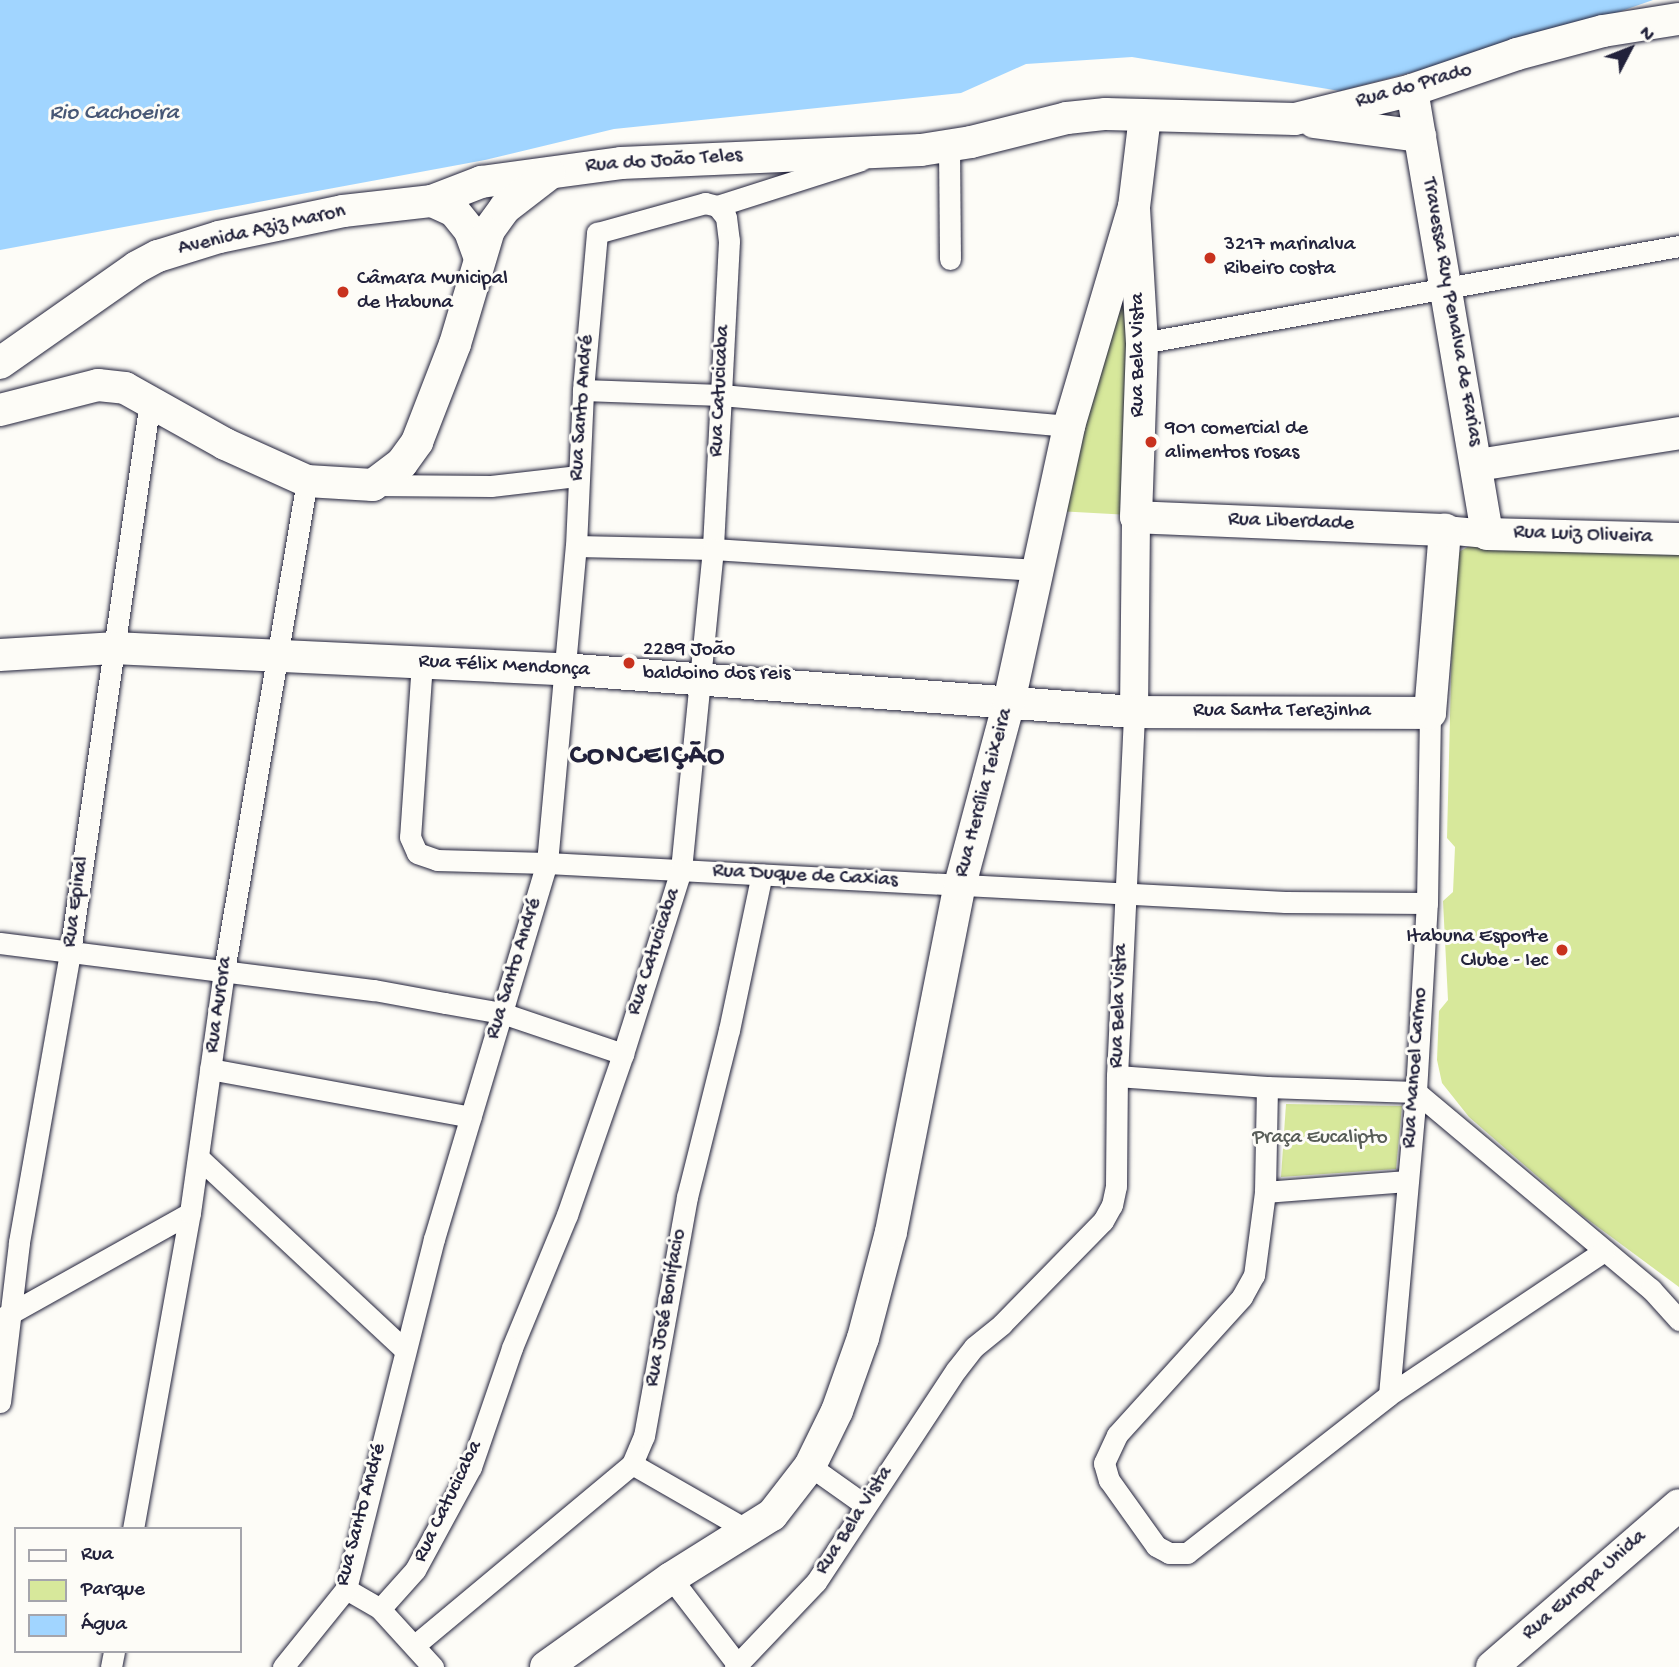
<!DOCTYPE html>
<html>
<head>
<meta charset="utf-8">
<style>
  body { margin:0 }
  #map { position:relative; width:1679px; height:1667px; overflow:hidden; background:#fdfcf7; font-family:"Gochi Hand",sans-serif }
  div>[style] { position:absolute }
  .green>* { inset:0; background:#d7e89b }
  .water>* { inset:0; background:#a1d5ff }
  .roads { filter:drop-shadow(0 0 2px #22223b) drop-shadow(0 0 2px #22223b) }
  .minor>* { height:21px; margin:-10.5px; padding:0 10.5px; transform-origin:10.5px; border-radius:10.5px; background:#fdfcf7 }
  .tertiary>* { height:28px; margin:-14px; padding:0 14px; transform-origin:14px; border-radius:14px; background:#fdfcf7 }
  .secondary>* { height:32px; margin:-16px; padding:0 16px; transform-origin:16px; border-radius:16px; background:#fdfcf7 }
  .dots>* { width:19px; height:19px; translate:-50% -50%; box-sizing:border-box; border:4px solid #fdfcf7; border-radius:50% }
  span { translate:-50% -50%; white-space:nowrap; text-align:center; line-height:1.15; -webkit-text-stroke:6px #fdfcf7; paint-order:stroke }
  .street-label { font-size:21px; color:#22223b }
  .poi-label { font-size:21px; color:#22223b }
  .left { translate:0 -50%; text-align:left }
  .right { translate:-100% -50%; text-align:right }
  .park-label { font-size:21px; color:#585d58 }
  .water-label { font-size:23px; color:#485876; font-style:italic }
  .district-label { font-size:28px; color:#22223b; font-weight:700; letter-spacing:2px }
  .legend { position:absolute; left:14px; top:1527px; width:228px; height:126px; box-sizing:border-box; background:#fdfcf7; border:2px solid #a5a5ac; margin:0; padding:9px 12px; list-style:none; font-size:21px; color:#22223b }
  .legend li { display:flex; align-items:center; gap:14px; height:35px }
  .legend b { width:35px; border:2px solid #a5a5ac }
  .north { position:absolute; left:1595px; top:14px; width:70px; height:70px; -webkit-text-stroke:5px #fdfcf7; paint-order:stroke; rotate:48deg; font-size:19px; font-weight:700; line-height:28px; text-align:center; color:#22223b }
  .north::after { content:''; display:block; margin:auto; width:24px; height:32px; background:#22223b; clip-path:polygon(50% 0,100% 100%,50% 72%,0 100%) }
</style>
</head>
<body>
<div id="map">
  <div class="green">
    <div style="clip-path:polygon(1126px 257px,1130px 515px,1057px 511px)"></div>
    <div style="clip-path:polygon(1471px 545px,1679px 553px,1679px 1287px,1583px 1216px,1469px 1117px,1442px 1083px,1437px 1060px,1439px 1011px,1448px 1000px,1443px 901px,1453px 892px,1455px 847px,1447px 838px,1453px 597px,1457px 553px)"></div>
    <div style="clip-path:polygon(1286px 1104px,1402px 1106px,1396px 1169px,1281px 1177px)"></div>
  </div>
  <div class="water">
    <div style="clip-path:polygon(0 0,1653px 0,1544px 38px,1340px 91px,1132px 57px,1026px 64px,961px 93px,614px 129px,485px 160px,0 250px)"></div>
  </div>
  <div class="roads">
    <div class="minor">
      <div style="left:949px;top:146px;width:113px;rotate:89.5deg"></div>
      <div style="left:717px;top:206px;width:151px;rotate:-17.7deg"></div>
      <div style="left:1142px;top:343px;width:546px;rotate:-10.24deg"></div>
      <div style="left:583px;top:390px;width:138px;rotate:2.1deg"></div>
      <div style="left:721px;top:395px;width:349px;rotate:5.1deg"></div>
      <div style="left:373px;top:485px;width:118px;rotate:0.5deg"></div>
      <div style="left:491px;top:486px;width:88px;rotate:-6.6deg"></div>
      <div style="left:576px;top:546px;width:137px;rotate:1.3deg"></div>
      <div style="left:713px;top:549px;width:324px;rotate:3.7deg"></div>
      <div style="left:422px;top:662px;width:175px;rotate:93.9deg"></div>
      <div style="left:410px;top:837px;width:17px;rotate:66deg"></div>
      <div style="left:417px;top:853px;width:21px;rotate:19deg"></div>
      <div style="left:437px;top:860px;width:110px;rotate:1.6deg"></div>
      <div style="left:547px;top:863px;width:739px;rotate:3.03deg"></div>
      <div style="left:1285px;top:902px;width:142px;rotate:0.4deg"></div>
      <div style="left:0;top:943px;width:377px;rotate:7.2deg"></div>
      <div style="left:374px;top:990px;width:72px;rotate:10.4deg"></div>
      <div style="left:445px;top:1003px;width:58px;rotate:10deg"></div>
      <div style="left:502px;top:1013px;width:128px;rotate:18.7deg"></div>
      <div style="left:210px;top:1069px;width:265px;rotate:10.4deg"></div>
      <div style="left:1117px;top:1076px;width:150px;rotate:4.2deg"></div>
      <div style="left:1267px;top:1087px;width:149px;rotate:1.9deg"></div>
      <div style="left:1416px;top:1092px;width:307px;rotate:40deg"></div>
      <div style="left:1651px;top:1289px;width:42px;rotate:47.9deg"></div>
      <div style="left:1267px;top:1087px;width:105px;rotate:91.1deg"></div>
      <div style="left:1265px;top:1192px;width:84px;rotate:97.5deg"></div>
      <div style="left:1254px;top:1275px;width:25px;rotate:119deg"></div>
      <div style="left:1242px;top:1297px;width:186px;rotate:132.2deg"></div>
      <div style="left:1117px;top:1435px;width:31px;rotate:115deg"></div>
      <div style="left:1104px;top:1463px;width:18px;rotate:74deg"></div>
      <div style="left:1109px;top:1480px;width:81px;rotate:54.5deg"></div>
      <div style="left:1156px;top:1546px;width:15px;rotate:28deg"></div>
      <div style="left:1169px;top:1553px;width:18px"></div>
      <div style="left:1187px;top:1553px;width:256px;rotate:-38deg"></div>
      <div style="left:1389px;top:1395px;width:259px;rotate:-33.8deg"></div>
      <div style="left:199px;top:1158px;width:280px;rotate:43deg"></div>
      <div style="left:1265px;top:1192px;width:142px;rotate:-4.4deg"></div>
      <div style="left:2px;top:1318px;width:215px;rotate:-29.2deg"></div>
      <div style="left:1389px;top:1395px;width:304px;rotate:-84.9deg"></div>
      <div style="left:1416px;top:1092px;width:189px;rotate:-86.7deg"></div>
      <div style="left:1427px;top:903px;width:190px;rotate:-89.1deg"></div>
      <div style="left:0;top:1402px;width:161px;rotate:-83.2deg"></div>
      <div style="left:19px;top:1242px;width:294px;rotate:-80deg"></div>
      <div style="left:70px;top:952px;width:557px;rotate:-81.74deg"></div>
      <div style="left:632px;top:1464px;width:135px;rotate:29.8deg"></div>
      <div style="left:810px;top:1466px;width:67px;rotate:35.3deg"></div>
      <div style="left:133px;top:1529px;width:321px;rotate:-79.8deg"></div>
      <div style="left:190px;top:1213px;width:244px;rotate:-82deg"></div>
      <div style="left:224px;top:971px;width:497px;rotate:-80.4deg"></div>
      <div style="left:671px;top:1578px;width:108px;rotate:52.5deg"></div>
      <div style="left:346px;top:1589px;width:39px;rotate:30deg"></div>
      <div style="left:380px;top:1609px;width:79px;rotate:47.6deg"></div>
      <div style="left:415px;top:1645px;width:283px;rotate:-39.8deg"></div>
      <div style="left:632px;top:1464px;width:30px;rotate:-67deg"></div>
      <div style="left:644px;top:1436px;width:243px;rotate:-79.8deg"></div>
      <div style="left:687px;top:1197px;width:172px;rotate:-75.9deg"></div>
      <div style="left:729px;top:1030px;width:159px;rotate:-78.1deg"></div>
      <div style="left:111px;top:1667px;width:16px;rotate:-79deg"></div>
      <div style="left:283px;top:1667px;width:100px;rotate:-51.1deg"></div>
      <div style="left:346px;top:1589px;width:361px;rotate:-75.9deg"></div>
      <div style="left:434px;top:1239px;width:393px;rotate:-73.3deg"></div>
      <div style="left:547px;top:863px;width:318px;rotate:-84.8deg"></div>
      <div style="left:576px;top:546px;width:156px;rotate:-87.4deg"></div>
      <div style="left:583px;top:390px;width:158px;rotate:-84.9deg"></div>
      <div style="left:597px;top:233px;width:112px;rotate:-15.5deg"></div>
      <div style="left:705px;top:203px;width:12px;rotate:14deg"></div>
      <div style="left:717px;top:206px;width:14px;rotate:51deg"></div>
      <div style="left:726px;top:217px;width:24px;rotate:83deg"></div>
      <div style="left:729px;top:241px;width:308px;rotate:93deg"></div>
      <div style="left:713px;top:549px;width:323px;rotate:95.7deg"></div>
      <div style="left:681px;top:870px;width:193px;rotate:107.5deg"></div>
      <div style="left:623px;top:1054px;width:170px;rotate:109.2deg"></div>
      <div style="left:567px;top:1215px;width:144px;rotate:112.5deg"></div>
      <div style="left:512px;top:1348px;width:126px;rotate:109deg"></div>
      <div style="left:471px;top:1467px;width:117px;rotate:118.5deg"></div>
      <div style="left:415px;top:1570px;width:52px;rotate:131.9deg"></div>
      <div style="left:735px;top:1667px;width:117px;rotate:-46.4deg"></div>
      <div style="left:816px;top:1582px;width:254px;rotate:-56.6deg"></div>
      <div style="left:956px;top:1370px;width:29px;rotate:-52deg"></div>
      <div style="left:974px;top:1347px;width:36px;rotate:-39deg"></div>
      <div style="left:1002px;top:1324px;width:144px;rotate:-45.6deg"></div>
      <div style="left:1103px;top:1221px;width:18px;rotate:-61deg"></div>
      <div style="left:1112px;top:1205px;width:19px;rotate:-78deg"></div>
      <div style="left:1116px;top:1186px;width:110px;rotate:-89.5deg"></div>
      <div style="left:1117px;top:1076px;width:364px;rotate:-87.3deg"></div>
    </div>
    <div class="tertiary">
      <div style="left:1445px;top:530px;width:42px;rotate:5.4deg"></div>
      <div style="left:1134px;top:712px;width:195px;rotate:-89.4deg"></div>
    </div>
    <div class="secondary">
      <div style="left:1412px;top:90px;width:450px;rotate:80.4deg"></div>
      <div style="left:1487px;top:534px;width:192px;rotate:1.5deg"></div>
      <div style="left:1314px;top:122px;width:107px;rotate:7.5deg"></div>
      <div style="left:432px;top:201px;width:24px;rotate:24deg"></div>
      <div style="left:454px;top:211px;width:26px;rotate:51deg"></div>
      <div style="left:470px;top:231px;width:29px;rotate:70deg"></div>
      <div style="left:0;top:363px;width:167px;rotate:-35deg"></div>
      <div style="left:137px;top:267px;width:24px;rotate:-28deg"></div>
      <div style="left:158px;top:256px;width:64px;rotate:-17.3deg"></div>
      <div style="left:219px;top:237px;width:127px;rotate:-11.8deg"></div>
      <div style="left:343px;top:211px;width:90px;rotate:-6.4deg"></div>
      <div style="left:432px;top:201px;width:53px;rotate:-21.2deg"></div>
      <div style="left:481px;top:182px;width:141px;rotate:-7.7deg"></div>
      <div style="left:621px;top:163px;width:300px;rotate:-2.5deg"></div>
      <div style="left:921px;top:150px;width:51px;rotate:-9.1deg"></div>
      <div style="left:971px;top:142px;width:99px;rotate:-14deg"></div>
      <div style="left:1067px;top:118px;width:39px;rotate:-6deg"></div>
      <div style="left:1106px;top:114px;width:189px;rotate:1.5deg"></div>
      <div style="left:1295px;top:119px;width:121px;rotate:-13.9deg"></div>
      <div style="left:1412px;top:90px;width:111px;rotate:-18.9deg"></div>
      <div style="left:1517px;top:54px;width:89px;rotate:-15deg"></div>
      <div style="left:1603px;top:31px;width:76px;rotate:-9.1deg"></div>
      <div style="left:0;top:410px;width:101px;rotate:-14.3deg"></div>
      <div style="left:98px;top:385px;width:27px;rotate:6deg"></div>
      <div style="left:125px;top:388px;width:115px;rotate:29.2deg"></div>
      <div style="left:225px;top:444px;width:90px;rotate:24.3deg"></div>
      <div style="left:307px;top:481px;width:66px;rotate:3.5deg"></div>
      <div style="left:373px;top:485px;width:36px;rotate:-37deg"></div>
      <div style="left:402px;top:463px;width:26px;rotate:-54deg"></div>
      <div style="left:417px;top:442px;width:105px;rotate:-68.8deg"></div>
      <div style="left:455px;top:344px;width:119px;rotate:-73.4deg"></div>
      <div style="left:489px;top:230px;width:27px;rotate:-54deg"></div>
      <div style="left:505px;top:208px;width:56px;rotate:-37.7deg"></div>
      <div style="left:1478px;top:465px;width:204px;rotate:-9deg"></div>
      <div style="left:0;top:655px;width:113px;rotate:-3.5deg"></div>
      <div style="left:113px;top:648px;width:449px;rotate:2.7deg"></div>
      <div style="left:562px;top:669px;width:574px;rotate:4.3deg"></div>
      <div style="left:1134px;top:712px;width:296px;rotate:0.2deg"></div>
      <div style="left:1430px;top:713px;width:184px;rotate:-85.3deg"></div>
      <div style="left:1445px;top:530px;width:309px;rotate:-177.6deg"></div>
      <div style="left:1136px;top:517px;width:174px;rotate:-88deg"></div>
      <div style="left:1142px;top:343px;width:136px;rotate:-93.4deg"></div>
      <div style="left:546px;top:1667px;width:153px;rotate:-35.5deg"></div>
      <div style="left:671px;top:1578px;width:119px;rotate:-32deg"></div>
      <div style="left:772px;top:1515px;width:62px;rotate:-52.2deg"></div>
      <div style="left:810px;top:1466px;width:61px;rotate:-63.9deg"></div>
      <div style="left:837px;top:1411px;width:77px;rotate:-70.4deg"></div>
      <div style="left:863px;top:1338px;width:110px;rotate:-75.2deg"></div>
      <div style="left:891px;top:1232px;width:354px;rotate:-78.8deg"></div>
      <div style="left:960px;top:885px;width:189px;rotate:-75deg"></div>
      <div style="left:1009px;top:702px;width:282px;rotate:-77.7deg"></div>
      <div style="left:1069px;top:426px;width:228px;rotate:-73.5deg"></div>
      <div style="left:1134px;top:207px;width:92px;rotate:-83.1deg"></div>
      <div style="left:1492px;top:1667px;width:247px;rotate:-40.9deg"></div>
    </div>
  </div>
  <div class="dots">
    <div style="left:1210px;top:258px;background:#c8321e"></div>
    <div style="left:343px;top:292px;background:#c8321e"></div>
    <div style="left:1151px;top:442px;background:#c8321e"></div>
    <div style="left:629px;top:663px;background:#c8321e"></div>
    <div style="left:1562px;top:950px;background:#c8321e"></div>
  </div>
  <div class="street-label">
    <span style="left:1414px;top:87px;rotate:-16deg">Rua do Prado</span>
    <span style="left:664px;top:162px;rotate:-4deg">Rua do João Teles</span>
    <span style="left:262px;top:231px;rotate:-13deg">Avenida Aziz Maron</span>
    <span style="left:1451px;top:312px;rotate:80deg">Travessa Ruy Penalva de Farias</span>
    <span style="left:1139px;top:355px;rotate:-90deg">Rua Bela Vista</span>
    <span style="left:721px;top:391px;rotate:-87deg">Rua Catucicaba</span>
    <span style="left:583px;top:408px;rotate:-86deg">Rua Santo André</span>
    <span style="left:1291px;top:523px;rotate:2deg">Rua Liberdade</span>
    <span style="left:1583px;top:536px;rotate:2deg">Rua Luiz Oliveira</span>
    <span style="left:504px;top:667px;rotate:3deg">Rua Félix Mendonça</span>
    <span style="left:1282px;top:712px">Rua Santa Terezinha</span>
    <span style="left:985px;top:793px;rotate:-75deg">Rua Hercília Teixeira</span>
    <span style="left:805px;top:877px;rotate:3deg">Rua Duque de Caxias</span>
    <span style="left:77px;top:902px;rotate:-82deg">Rua Epinal</span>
    <span style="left:655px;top:952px;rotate:-72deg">Rua Catucicaba</span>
    <span style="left:515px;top:969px;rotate:-73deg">Rua Santo André</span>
    <span style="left:220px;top:1005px;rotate:-82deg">Rua Aurora</span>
    <span style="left:1120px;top:1006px;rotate:-88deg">Rua Bela Vista</span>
    <span style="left:1416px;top:1068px;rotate:-86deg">Rua Manoel Carmo</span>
    <span style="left:667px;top:1308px;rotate:-80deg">Rua José Bonifacio</span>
    <span style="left:449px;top:1502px;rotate:-64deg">Rua Catucicaba</span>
    <span style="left:362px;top:1515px;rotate:-75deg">Rua Santo André</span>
    <span style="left:855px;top:1521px;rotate:-57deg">Rua Bela Vista</span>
    <span style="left:1585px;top:1586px;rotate:-41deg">Rua Europa Unida</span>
  </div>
  <div class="poi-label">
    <span class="left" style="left:1224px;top:258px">3217 marinalva<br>Ribeiro costa</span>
    <span class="left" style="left:357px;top:292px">Câmara Municipal<br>de Itabuna</span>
    <span class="left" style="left:1165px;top:442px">901 comercial de<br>alimentos rosas</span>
    <span class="left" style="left:643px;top:663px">2289 João<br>baldoino dos reis</span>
    <span class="right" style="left:1548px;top:950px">Itabuna Esporte<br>Clube - Iec</span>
  </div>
  <div class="park-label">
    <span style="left:1320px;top:1139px">Praça Eucalipto</span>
  </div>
  <div class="water-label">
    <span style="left:114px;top:114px">Rio Cachoeira</span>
  </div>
  <div class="district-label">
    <span style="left:648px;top:757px">CONCEIÇÃO</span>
  </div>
  <ul class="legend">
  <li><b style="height:9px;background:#fdfcf7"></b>Rua</li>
  <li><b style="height:19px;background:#d7e89b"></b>Parque</li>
  <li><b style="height:19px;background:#a1d5ff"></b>Água</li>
  </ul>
  <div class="north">N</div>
</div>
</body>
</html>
